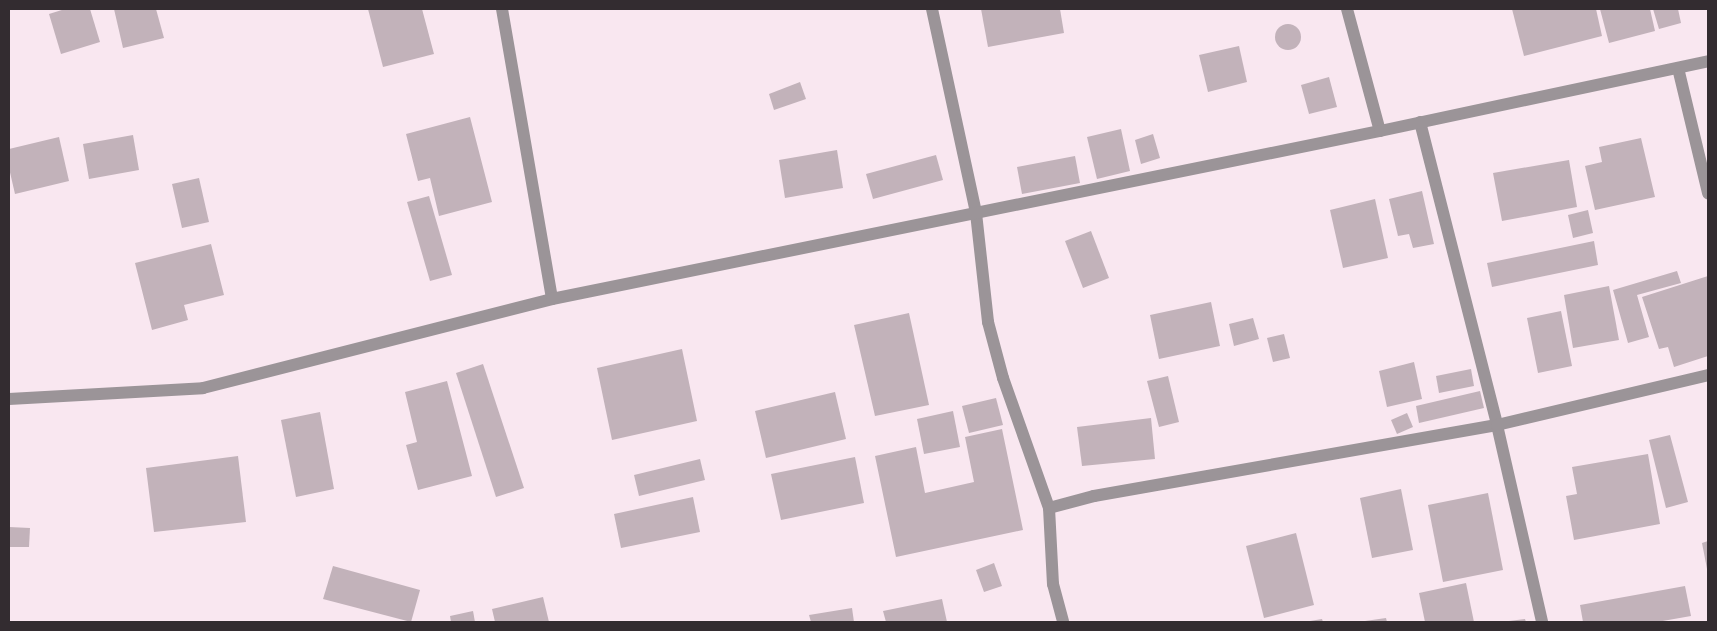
<!DOCTYPE html>
<html>
<head>
<meta charset="utf-8">
<style>
  body { margin:0 }
  #map { position:relative; width:1717px; height:631px; overflow:hidden; background:#f9e7f0; font-family:"Exo 2",sans-serif }
  div>[style] { position:absolute }
  .building>* { inset:0; background:#c2b2ba }
  .round { border-radius:50% }
  .street>* { height:12px; margin:-6px; padding:0 6px; transform-origin:6px; border-radius:6px; background:#9b9498 }
  span { translate:-50% -50%; white-space:nowrap; text-align:center; line-height:1.15; -webkit-text-stroke:5px #f9e7f0; paint-order:stroke }
  .frame { position:absolute; inset:0; border:10px solid #332c30; pointer-events:none }
</style>
</head>
<body>
<div id="map">
  <div class="building">
    <div style="clip-path:polygon(65px 9px,90px 9px,100px 42px,61px 54px,49px 14px)"></div>
    <div style="clip-path:polygon(114px 9px,156px 9px,164px 38px,123px 48px)"></div>
    <div style="clip-path:polygon(368px 9px,422px 9px,434px 54px,383px 67px)"></div>
    <div style="clip-path:polygon(981px 9px,1060px 9px,1064px 33px,988px 47px)"></div>
    <div style="clip-path:polygon(1512px 9px,1596px 9px,1602px 36px,1524px 56px)"></div>
    <div style="clip-path:polygon(1600px 9px,1650px 9px,1655px 31px,1609px 43px)"></div>
    <div style="clip-path:polygon(1653px 9px,1678px 9px,1681px 23px,1659px 29px)"></div>
    <div class="round" style="left:1275px;top:24px;width:26px;height:26px"></div>
    <div style="clip-path:polygon(1239px 46px,1247px 82px,1208px 92px,1199px 55px)"></div>
    <div style="clip-path:polygon(1329px 77px,1337px 107px,1309px 114px,1301px 85px)"></div>
    <div style="clip-path:polygon(800px 82px,806px 99px,774px 110px,769px 94px)"></div>
    <div style="clip-path:polygon(470px 117px,492px 202px,439px 216px,430px 178px,418px 181px,406px 134px)"></div>
    <div style="clip-path:polygon(1121px 129px,1130px 171px,1097px 179px,1087px 137px)"></div>
    <div style="clip-path:polygon(1153px 134px,1160px 158px,1141px 164px,1135px 140px)"></div>
    <div style="clip-path:polygon(133px 135px,139px 170px,89px 179px,83px 144px)"></div>
    <div style="clip-path:polygon(59px 137px,69px 181px,15px 194px,9px 168px,9px 149px)"></div>
    <div style="clip-path:polygon(1641px 138px,1655px 197px,1595px 210px,1585px 166px,1602px 162px,1599px 147px)"></div>
    <div style="clip-path:polygon(837px 150px,843px 188px,785px 198px,779px 160px)"></div>
    <div style="clip-path:polygon(936px 155px,943px 180px,873px 199px,866px 174px)"></div>
    <div style="clip-path:polygon(1075px 156px,1080px 183px,1022px 194px,1017px 167px)"></div>
    <div style="clip-path:polygon(1569px 160px,1577px 207px,1502px 221px,1493px 173px)"></div>
    <div style="clip-path:polygon(199px 178px,209px 222px,182px 228px,172px 184px)"></div>
    <div style="clip-path:polygon(1422px 191px,1434px 244px,1413px 248px,1409px 234px,1398px 236px,1389px 199px)"></div>
    <div style="clip-path:polygon(429px 196px,452px 275px,430px 281px,407px 202px)"></div>
    <div style="clip-path:polygon(1375px 199px,1388px 258px,1343px 268px,1330px 210px)"></div>
    <div style="clip-path:polygon(1588px 210px,1593px 233px,1573px 238px,1568px 215px)"></div>
    <div style="clip-path:polygon(1091px 231px,1109px 278px,1083px 288px,1065px 241px)"></div>
    <div style="clip-path:polygon(1594px 241px,1598px 265px,1492px 287px,1487px 263px)"></div>
    <div style="clip-path:polygon(211px 244px,224px 295px,184px 305px,188px 320px,152px 330px,135px 263px)"></div>
    <div style="clip-path:polygon(1677px 271px,1681px 283px,1637px 295px,1649px 337px,1628px 343px,1613px 290px)"></div>
    <div style="clip-path:polygon(1708px 276px,1708px 356px,1674px 367px,1668px 347px,1659px 349px,1642px 297px)"></div>
    <div style="clip-path:polygon(1609px 286px,1619px 340px,1573px 348px,1564px 295px)"></div>
    <div style="clip-path:polygon(1211px 302px,1220px 346px,1159px 359px,1150px 315px)"></div>
    <div style="clip-path:polygon(1561px 311px,1572px 366px,1538px 373px,1527px 318px)"></div>
    <div style="clip-path:polygon(909px 313px,929px 405px,875px 416px,854px 325px)"></div>
    <div style="clip-path:polygon(1253px 318px,1259px 339px,1234px 346px,1229px 324px)"></div>
    <div style="clip-path:polygon(1284px 334px,1290px 358px,1273px 362px,1267px 338px)"></div>
    <div style="clip-path:polygon(682px 349px,697px 421px,612px 440px,597px 368px)"></div>
    <div style="clip-path:polygon(1414px 362px,1422px 399px,1387px 407px,1379px 371px)"></div>
    <div style="clip-path:polygon(483px 364px,524px 488px,496px 497px,456px 373px)"></div>
    <div style="clip-path:polygon(1471px 369px,1474px 386px,1439px 393px,1436px 376px)"></div>
    <div style="clip-path:polygon(1168px 376px,1179px 422px,1159px 427px,1147px 381px)"></div>
    <div style="clip-path:polygon(447px 381px,472px 476px,418px 490px,406px 445px,417px 442px,405px 392px)"></div>
    <div style="clip-path:polygon(1480px 391px,1484px 408px,1419px 423px,1416px 406px)"></div>
    <div style="clip-path:polygon(835px 392px,846px 439px,766px 458px,755px 411px)"></div>
    <div style="clip-path:polygon(996px 398px,1003px 425px,969px 433px,962px 406px)"></div>
    <div style="clip-path:polygon(953px 411px,960px 447px,924px 454px,917px 419px)"></div>
    <div style="clip-path:polygon(320px 412px,334px 489px,296px 497px,281px 420px)"></div>
    <div style="clip-path:polygon(1407px 413px,1413px 427px,1397px 434px,1391px 420px)"></div>
    <div style="clip-path:polygon(1151px 418px,1155px 459px,1082px 466px,1077px 427px)"></div>
    <div style="clip-path:polygon(1002px 429px,1023px 530px,896px 557px,875px 456px,916px 447px,925px 493px,974px 482px,965px 437px)"></div>
    <div style="clip-path:polygon(1670px 435px,1688px 502px,1666px 508px,1649px 440px)"></div>
    <div style="clip-path:polygon(1648px 454px,1660px 524px,1574px 540px,1566px 496px,1577px 494px,1572px 467px)"></div>
    <div style="clip-path:polygon(238px 456px,246px 522px,154px 532px,146px 468px)"></div>
    <div style="clip-path:polygon(855px 457px,864px 503px,781px 520px,771px 474px)"></div>
    <div style="clip-path:polygon(700px 459px,705px 480px,639px 496px,634px 475px)"></div>
    <div style="clip-path:polygon(1401px 489px,1413px 550px,1372px 558px,1360px 498px)"></div>
    <div style="clip-path:polygon(1488px 493px,1503px 570px,1443px 582px,1428px 505px)"></div>
    <div style="clip-path:polygon(693px 497px,700px 532px,621px 548px,614px 514px)"></div>
    <div style="clip-path:polygon(9px 527px,30px 528px,29px 547px,9px 547px)"></div>
    <div style="clip-path:polygon(1296px 533px,1314px 605px,1264px 618px,1246px 546px)"></div>
    <div style="clip-path:polygon(1708px 541px,1708px 569px,1707px 569px,1702px 543px)"></div>
    <div style="clip-path:polygon(994px 563px,1002px 586px,984px 592px,976px 570px)"></div>
    <div style="clip-path:polygon(333px 566px,420px 590px,411px 622px,323px 599px)"></div>
    <div style="clip-path:polygon(1466px 583px,1474px 622px,1425px 622px,1419px 593px)"></div>
    <div style="clip-path:polygon(1685px 586px,1691px 616px,1657px 622px,1583px 622px,1580px 605px)"></div>
    <div style="clip-path:polygon(543px 597px,549px 622px,495px 622px,492px 609px)"></div>
    <div style="clip-path:polygon(942px 599px,947px 622px,886px 622px,883px 611px)"></div>
    <div style="clip-path:polygon(852px 608px,854px 622px,811px 622px,809px 615px)"></div>
    <div style="clip-path:polygon(473px 611px,475px 622px,451px 622px,450px 616px)"></div>
    <div style="clip-path:polygon(1386px 618px,1387px 622px,1365px 622px,1365px 621px)"></div>
    <div style="clip-path:polygon(1322px 619px,1323px 622px,1310px 622px,1310px 621px)"></div>
    <div style="clip-path:polygon(1525px 619px,1526px 622px,1509px 622px,1509px 621px)"></div>
  </div>
  <div class="street">
    <div style="left:502px;top:9px;width:294px;rotate:80.2deg"></div>
    <div style="left:932px;top:9px;width:209px;rotate:77.8deg"></div>
    <div style="left:976px;top:213px;width:110px;rotate:83.7deg"></div>
    <div style="left:988px;top:322px;width:58px;rotate:75deg"></div>
    <div style="left:1003px;top:378px;width:138px;rotate:70.5deg"></div>
    <div style="left:1049px;top:508px;width:76px;rotate:87deg"></div>
    <div style="left:1053px;top:584px;width:39px;rotate:75deg"></div>
    <div style="left:1347px;top:9px;width:126px;rotate:74.9deg"></div>
    <div style="left:1678px;top:68px;width:129px;rotate:76.5deg"></div>
    <div style="left:1420px;top:122px;width:313px;rotate:75.7deg"></div>
    <div style="left:1497px;top:425px;width:202px;rotate:77.1deg"></div>
    <div style="left:9px;top:399px;width:194px;rotate:-3.2deg"></div>
    <div style="left:203px;top:388px;width:360px;rotate:-14.3deg"></div>
    <div style="left:552px;top:299px;width:845px;rotate:-11.47deg"></div>
    <div style="left:1380px;top:131px;width:335px;rotate:-12deg"></div>
    <div style="left:1049px;top:508px;width:47px;rotate:-14.9deg"></div>
    <div style="left:1094px;top:496px;width:409px;rotate:-10deg"></div>
    <div style="left:1497px;top:425px;width:217px;rotate:-13.3deg"></div>
  </div>
  <div class="frame"></div>
</div>
</body>
</html>
